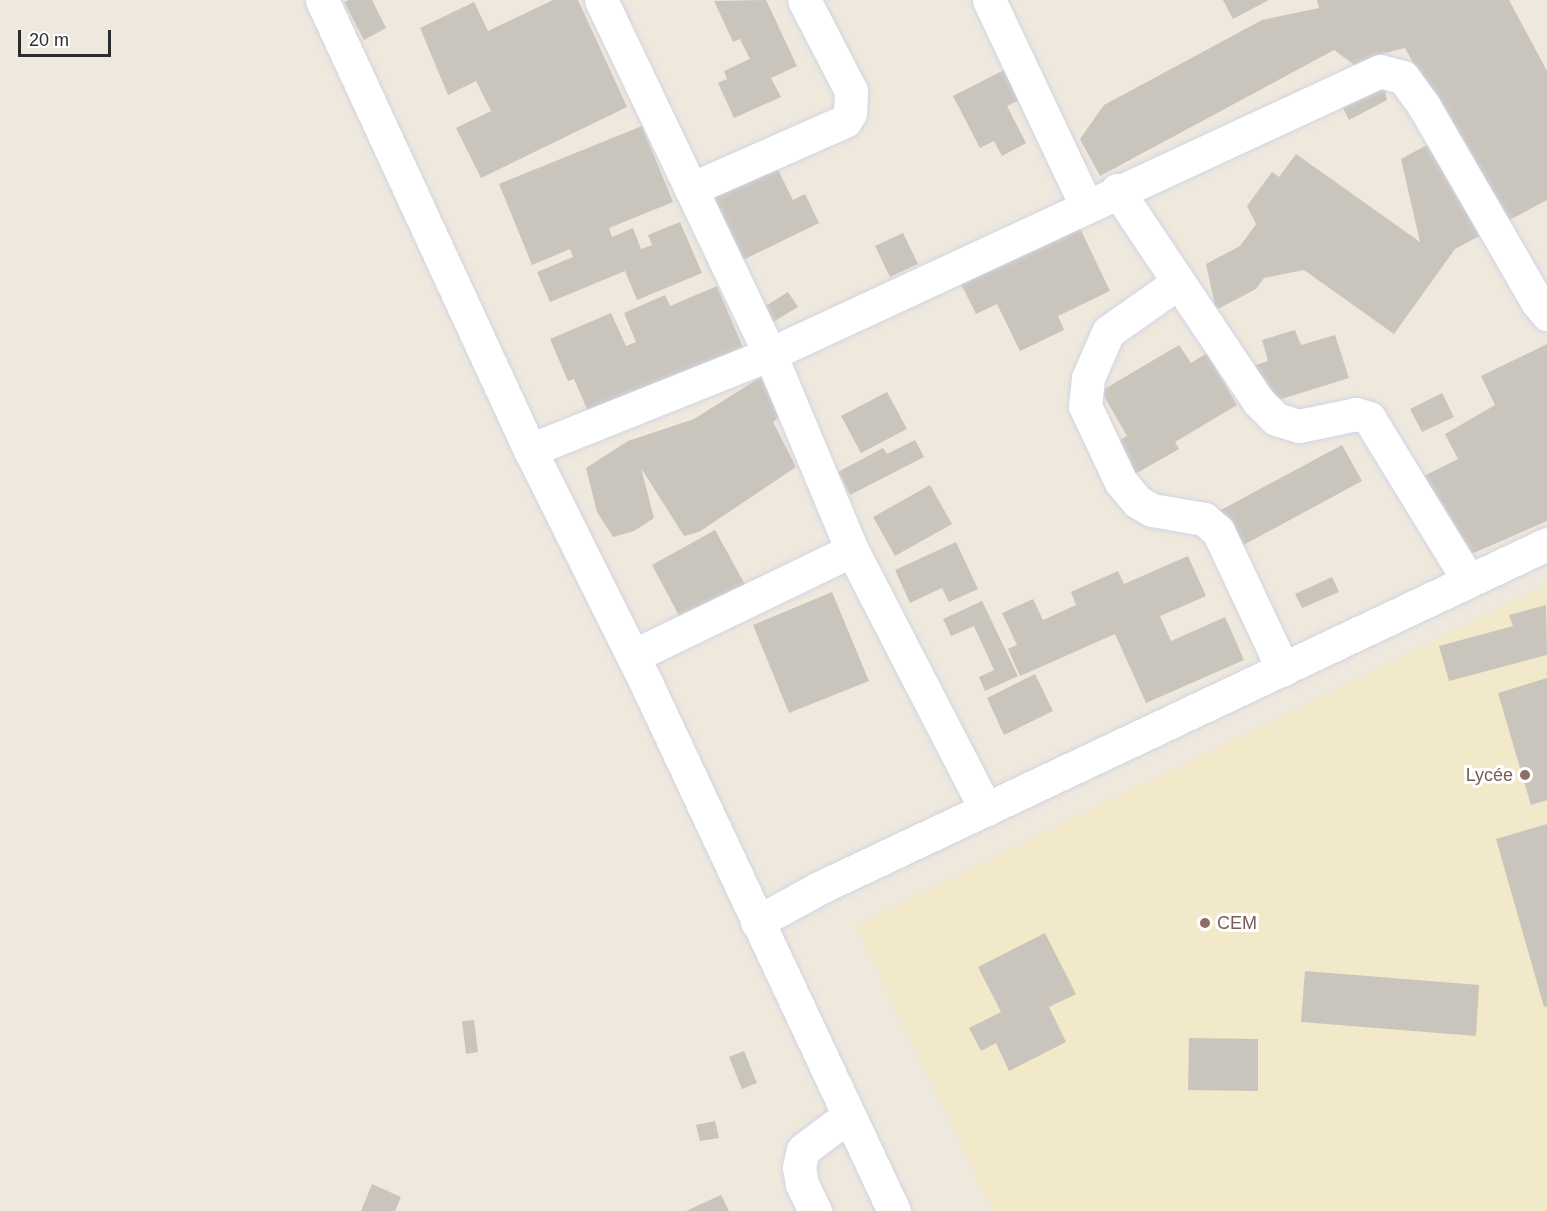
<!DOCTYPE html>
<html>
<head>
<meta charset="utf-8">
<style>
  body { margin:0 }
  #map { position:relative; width:1547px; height:1211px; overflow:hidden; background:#efe8dc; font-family:Helvetica,sans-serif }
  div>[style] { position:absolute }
  .education>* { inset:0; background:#f2e8ca }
  .building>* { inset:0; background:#cac5bc }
  .roads { filter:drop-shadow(0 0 2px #d1d4e6) drop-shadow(0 0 2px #d1d4e6) }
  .minor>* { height:33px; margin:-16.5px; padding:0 16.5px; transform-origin:16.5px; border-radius:16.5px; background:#fff }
  .tertiary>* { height:33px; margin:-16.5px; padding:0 16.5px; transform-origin:16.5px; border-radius:16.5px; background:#fff }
  .dots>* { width:16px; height:16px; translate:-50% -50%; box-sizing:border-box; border:3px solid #fff; border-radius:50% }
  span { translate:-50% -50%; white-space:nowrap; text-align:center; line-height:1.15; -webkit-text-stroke:6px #fff; paint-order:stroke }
  .education-label { font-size:18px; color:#785e54 }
  .right { translate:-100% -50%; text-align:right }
  .left { translate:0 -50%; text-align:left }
  .scale { position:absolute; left:18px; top:30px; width:93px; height:27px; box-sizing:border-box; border:3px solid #2c2c2c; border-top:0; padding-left:8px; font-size:18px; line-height:21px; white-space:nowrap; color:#2c2c2c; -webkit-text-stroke:4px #fff; paint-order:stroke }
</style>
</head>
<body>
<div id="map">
  <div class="education">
    <div style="clip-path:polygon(1547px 585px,1547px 1211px,993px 1211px,856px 926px)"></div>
  </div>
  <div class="building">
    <div style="clip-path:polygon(349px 0,372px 0,386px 28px,364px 40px,344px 2px)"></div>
    <div style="clip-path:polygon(553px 0,578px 0,627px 107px,481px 178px,456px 128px,491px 111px,476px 81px,448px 95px,420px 28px,474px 2px,488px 31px)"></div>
    <div style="clip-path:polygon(766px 0,797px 66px,771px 78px,781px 97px,734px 118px,718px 83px,727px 79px,724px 71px,750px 59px,740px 39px,733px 42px,714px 1px)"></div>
    <div style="clip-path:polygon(1223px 0,1269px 0,1233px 19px)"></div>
    <div style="clip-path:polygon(1317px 0,1509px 0,1547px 71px,1547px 200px,1455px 249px,1394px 334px,1304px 270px,1264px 278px,1256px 289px,1216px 310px,1206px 264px,1240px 246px,1256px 224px,1247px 206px,1272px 172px,1279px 177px,1296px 154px,1420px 242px,1401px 159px,1451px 132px,1405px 48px,1377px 55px,1387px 100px,1349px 120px,1341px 104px,1364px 72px,1334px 50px,1100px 176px,1080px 139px,1104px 105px,1262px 20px,1319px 8px)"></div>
    <div style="clip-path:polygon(1006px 69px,1022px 99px,1007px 106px,1026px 143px,1002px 156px,994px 141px,980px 148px,953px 96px)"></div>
    <div style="clip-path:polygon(642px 126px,673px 202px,609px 228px,612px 237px,633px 228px,641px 249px,652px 245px,648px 235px,680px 222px,702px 273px,637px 300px,625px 271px,550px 302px,537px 272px,573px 257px,570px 249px,532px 265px,499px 184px)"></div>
    <div style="clip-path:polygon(774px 162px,793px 200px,805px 194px,819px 223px,735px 264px,702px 197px)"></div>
    <div style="clip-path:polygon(1079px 226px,1110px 291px,1058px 316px,1064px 330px,1020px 351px,997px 304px,976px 314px,960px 282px)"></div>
    <div style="clip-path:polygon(903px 233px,918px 264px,890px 277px,875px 246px)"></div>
    <div style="clip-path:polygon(717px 286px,744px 350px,590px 416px,574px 379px,568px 381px,550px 339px,611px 313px,626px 346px,636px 342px,624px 313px,665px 295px,670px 306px)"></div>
    <div style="clip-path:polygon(788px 292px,798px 307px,773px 322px,764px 307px)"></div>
    <div style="clip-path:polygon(1295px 330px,1301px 345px,1335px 335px,1349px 378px,1259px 406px,1247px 368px,1268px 361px,1262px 340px)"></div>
    <div style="clip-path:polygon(1547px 344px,1547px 521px,1462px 558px,1422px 477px,1458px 459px,1445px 434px,1495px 405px,1481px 376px)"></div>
    <div style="clip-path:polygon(1179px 345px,1191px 363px,1207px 353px,1237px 405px,1175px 442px,1179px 449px,1128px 478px,1109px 446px,1127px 436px,1101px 391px)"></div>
    <div style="clip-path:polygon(764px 375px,779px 417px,773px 422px,796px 467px,699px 532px,684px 536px,641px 468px,654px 518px,634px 531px,613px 537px,597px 512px,586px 468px,628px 441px,694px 419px)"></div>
    <div style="clip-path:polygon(887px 392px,907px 429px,861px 453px,841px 416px)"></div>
    <div style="clip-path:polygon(1442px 393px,1454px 417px,1422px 432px,1410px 409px)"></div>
    <div style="clip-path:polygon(915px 440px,924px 457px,850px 495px,838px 472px,883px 448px,887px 454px)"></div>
    <div style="clip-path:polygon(1342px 445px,1362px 481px,1225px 555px,1206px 518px)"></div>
    <div style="clip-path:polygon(930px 485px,952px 524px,895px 556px,873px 517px)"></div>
    <div style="clip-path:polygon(715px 530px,747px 588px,683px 623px,652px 565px)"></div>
    <div style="clip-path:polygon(956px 542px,978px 589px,949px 602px,942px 588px,910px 603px,895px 570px)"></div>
    <div style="clip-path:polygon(1188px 556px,1206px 596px,1160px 616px,1171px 641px,1225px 617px,1244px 660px,1146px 703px,1115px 634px,1020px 676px,1008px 649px,1017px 645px,1002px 613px,1033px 599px,1043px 620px,1076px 605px,1071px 592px,1118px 571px,1124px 584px)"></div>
    <div style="clip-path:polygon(1332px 577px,1339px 592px,1302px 608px,1295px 594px)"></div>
    <div style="clip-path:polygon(832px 592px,869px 681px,789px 713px,753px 625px)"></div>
    <div style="clip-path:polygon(982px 601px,1018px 676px,985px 691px,979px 677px,994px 670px,974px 626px,951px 636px,943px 619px)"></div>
    <div style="clip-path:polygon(1546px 605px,1547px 655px,1449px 681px,1439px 646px,1513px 626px,1509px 615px)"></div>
    <div style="clip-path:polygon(1035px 674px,1053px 711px,1004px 735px,987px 698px)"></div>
    <div style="clip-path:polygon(1547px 678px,1547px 800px,1531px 805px,1498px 693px)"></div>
    <div style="clip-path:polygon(1547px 824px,1547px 1006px,1544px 1007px,1496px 839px)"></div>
    <div style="clip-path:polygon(1045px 933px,1076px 994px,1049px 1007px,1066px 1042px,1009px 1071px,996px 1043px,981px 1051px,969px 1028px,1001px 1012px,978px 967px)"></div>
    <div style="clip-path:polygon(1305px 971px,1479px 985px,1476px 1036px,1301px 1022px)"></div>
    <div style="clip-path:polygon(474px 1020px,478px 1052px,466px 1054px,462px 1021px)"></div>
    <div style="clip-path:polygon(1189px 1038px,1258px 1039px,1258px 1091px,1188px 1090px)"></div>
    <div style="clip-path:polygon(744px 1051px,757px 1083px,742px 1089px,729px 1057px)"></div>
    <div style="clip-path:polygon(715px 1121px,719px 1138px,700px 1141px,696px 1125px)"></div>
    <div style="clip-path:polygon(372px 1184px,401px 1197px,395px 1211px,361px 1211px)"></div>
    <div style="clip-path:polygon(721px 1195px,729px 1211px,686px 1211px)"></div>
  </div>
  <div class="roads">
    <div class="minor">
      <div style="left:601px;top:0;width:392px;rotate:64.5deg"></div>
      <div style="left:770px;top:354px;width:212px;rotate:67.3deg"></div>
      <div style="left:852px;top:550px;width:292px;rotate:62.7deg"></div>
      <div style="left:989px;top:0;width:227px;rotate:64.7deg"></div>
      <div style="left:691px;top:189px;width:168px;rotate:-23.8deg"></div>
      <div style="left:845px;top:121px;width:9px;rotate:-58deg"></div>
      <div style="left:850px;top:113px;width:22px;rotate:-87deg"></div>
      <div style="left:851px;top:91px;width:102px;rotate:-117.3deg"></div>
      <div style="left:1117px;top:190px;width:254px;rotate:56.2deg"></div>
      <div style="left:1258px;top:401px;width:25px;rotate:45deg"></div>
      <div style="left:1276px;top:419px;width:24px;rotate:17deg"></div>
      <div style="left:1299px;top:426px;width:58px;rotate:-11.9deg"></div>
      <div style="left:1356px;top:414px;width:14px;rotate:17deg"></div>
      <div style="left:1369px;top:418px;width:191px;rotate:58.5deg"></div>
      <div style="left:1176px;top:284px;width:83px;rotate:144.8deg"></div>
      <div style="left:1108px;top:332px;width:50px;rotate:113.5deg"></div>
      <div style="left:1088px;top:378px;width:28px;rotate:96deg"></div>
      <div style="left:1085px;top:406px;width:84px;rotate:64.7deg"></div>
      <div style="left:1121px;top:482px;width:26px;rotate:50deg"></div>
      <div style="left:1138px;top:502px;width:16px;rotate:30deg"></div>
      <div style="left:1152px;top:510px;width:53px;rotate:9.8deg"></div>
      <div style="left:1204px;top:519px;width:18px;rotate:41deg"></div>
      <div style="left:1218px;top:531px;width:153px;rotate:64.8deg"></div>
      <div style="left:530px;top:450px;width:258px;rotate:-21.8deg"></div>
      <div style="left:770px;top:354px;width:672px;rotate:-24.89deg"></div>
      <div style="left:1380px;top:71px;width:24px;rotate:15deg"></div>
      <div style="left:1403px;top:77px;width:36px;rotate:54deg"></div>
      <div style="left:1424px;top:106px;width:226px;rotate:60deg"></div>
      <div style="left:1537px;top:302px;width:16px;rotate:50deg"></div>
      <div style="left:633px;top:656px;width:243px;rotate:-25.8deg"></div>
      <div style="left:757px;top:922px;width:71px;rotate:-28.7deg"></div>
      <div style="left:819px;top:888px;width:805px;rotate:-25.29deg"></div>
      <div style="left:815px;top:1211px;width:30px;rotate:-116deg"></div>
      <div style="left:802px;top:1184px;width:17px;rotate:-100deg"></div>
      <div style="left:799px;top:1167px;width:17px;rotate:-77deg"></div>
      <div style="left:803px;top:1150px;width:56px;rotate:-37.1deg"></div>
    </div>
    <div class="tertiary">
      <div style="left:322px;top:0;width:496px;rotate:65.2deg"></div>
      <div style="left:530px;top:450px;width:263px;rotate:63.5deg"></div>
      <div style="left:647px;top:685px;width:581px;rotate:64.85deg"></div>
    </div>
  </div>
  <div class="dots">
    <div style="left:1525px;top:775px;background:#8d6e63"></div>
    <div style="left:1205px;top:923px;background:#8d6e63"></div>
  </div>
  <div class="education-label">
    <span class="right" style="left:1513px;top:775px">Lycée</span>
    <span class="left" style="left:1217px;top:923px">CEM</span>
  </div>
  <div class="scale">20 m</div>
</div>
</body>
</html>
